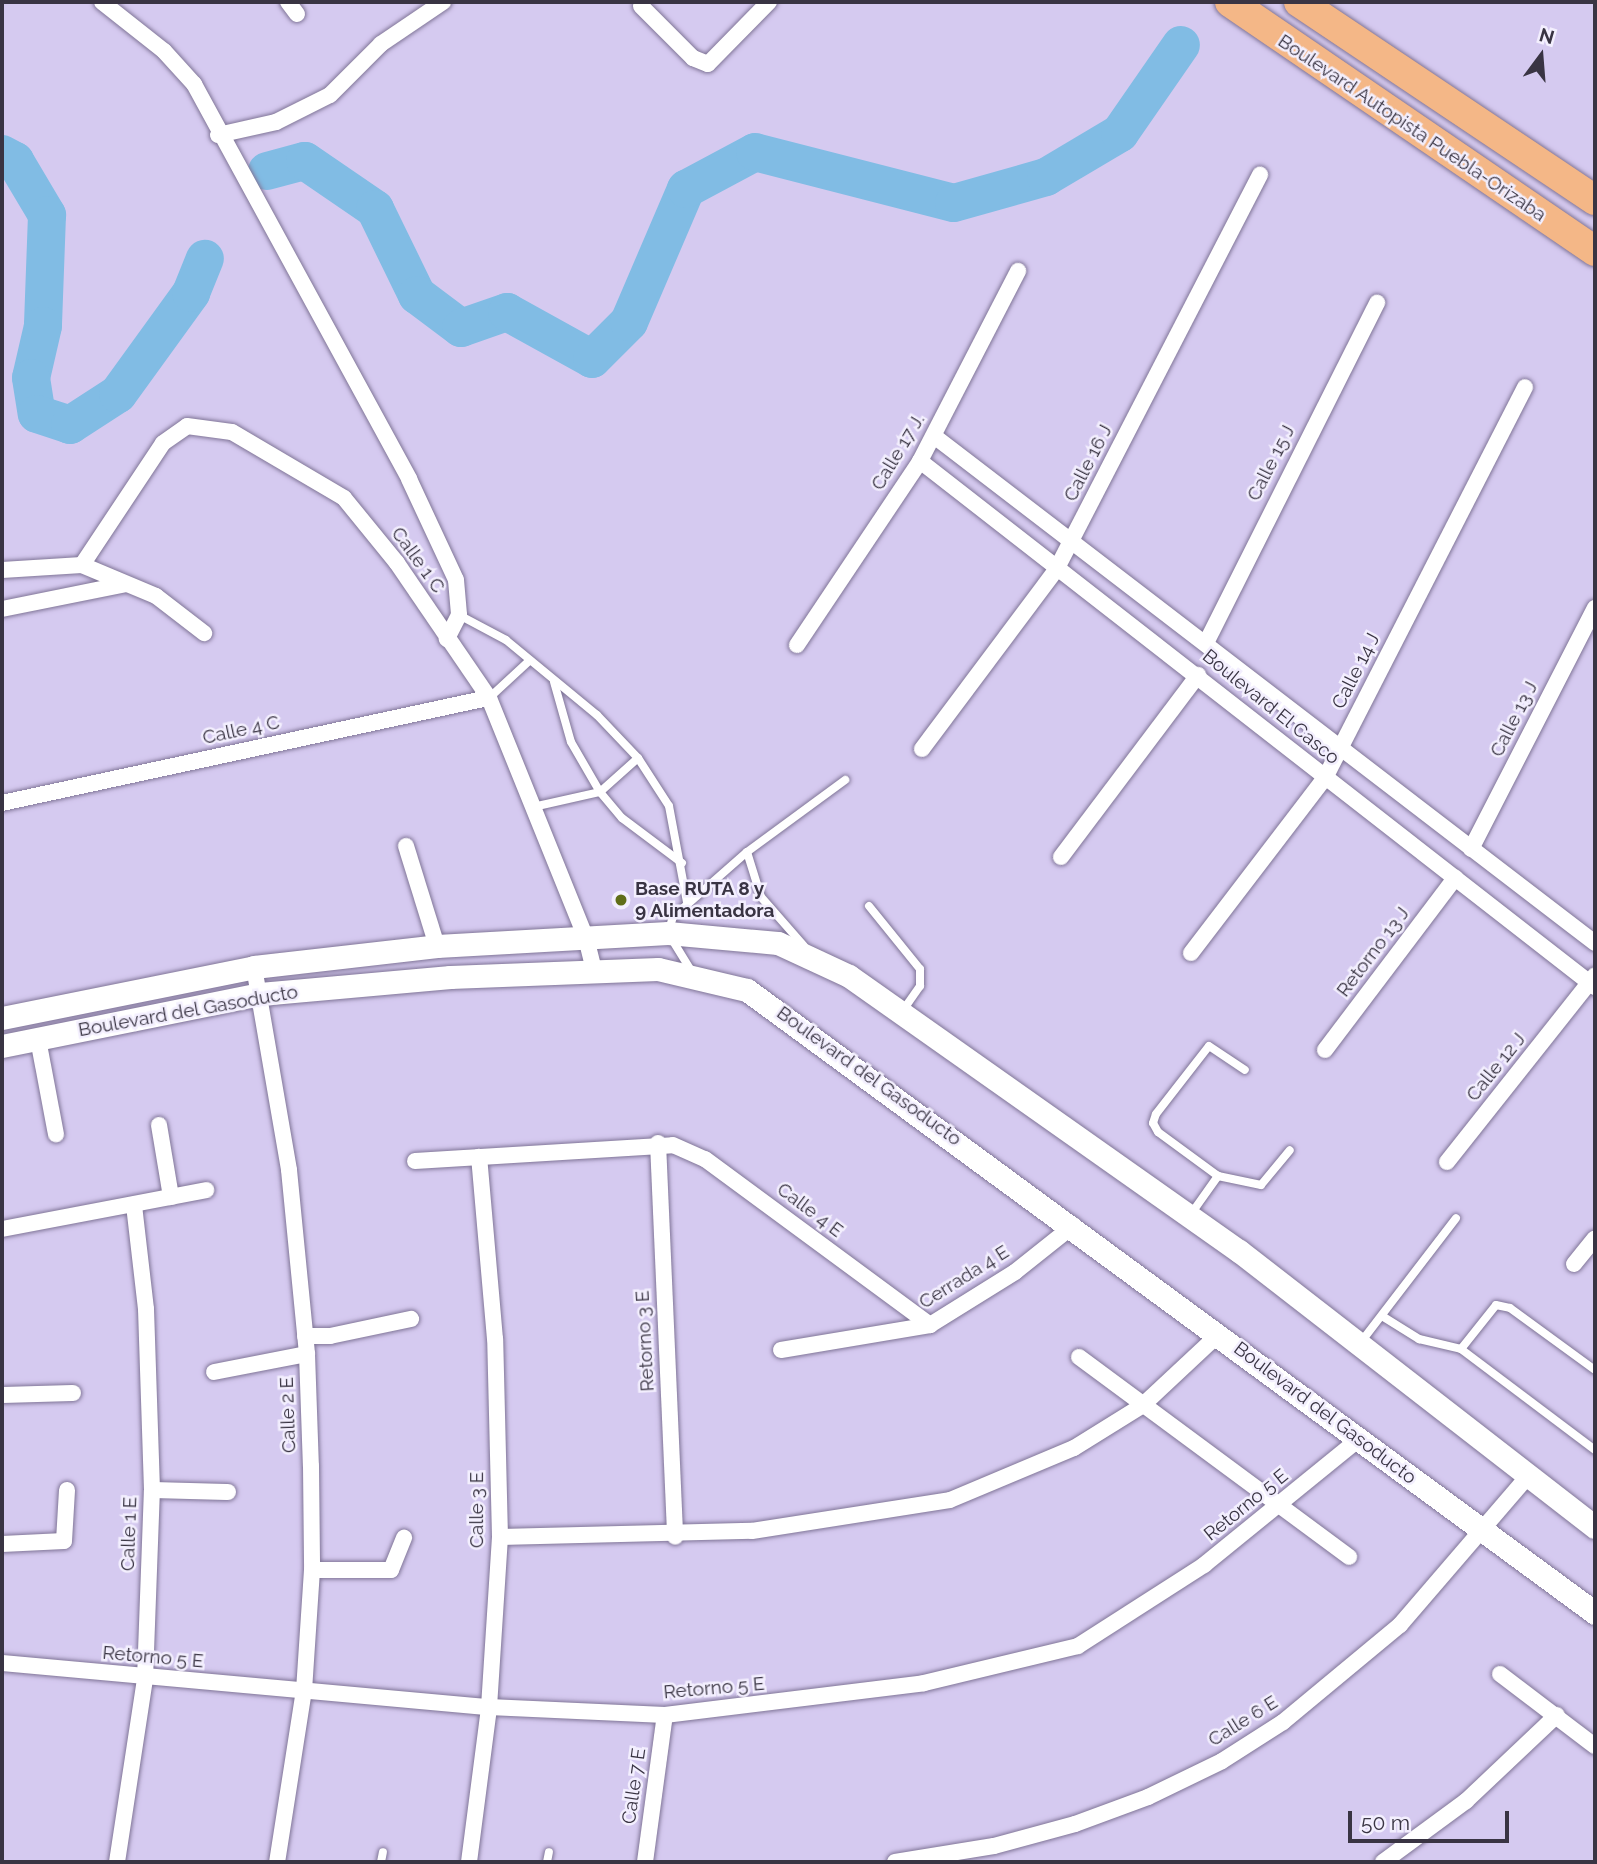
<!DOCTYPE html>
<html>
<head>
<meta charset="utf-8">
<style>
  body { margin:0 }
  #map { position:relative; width:1597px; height:1864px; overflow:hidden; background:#d5caf0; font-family:Raleway,sans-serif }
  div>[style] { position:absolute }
  .river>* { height:38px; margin:-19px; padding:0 19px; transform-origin:19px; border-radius:19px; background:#81bce4 }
  .roads { filter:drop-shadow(0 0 2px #807597) drop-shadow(0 0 2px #807597) }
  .lane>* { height:8px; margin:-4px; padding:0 4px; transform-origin:4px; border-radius:4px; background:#fff }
  .street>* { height:16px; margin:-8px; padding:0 8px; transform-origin:8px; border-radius:8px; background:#fff }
  .secondary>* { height:23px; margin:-11.5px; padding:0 11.5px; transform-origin:11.5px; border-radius:11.5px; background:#fff }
  .highway>* { height:30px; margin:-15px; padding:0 15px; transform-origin:15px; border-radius:15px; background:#f4b787 }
  .dots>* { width:19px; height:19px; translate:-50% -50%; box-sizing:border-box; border:4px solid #f3effe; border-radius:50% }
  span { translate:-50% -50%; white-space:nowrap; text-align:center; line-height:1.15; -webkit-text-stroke:5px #f3effe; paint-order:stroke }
  .street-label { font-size:19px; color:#393443 }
  .poi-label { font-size:19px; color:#393443; font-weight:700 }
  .left { translate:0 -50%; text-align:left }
  .frame { position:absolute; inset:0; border:4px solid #393443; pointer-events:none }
  .north { position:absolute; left:1506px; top:21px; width:70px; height:70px; -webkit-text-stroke:5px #f3effe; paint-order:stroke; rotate:16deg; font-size:19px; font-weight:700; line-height:28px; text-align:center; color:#393443 }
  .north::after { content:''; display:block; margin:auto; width:24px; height:32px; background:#393443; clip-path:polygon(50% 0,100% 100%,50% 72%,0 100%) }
  .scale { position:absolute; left:1348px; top:1811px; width:161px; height:32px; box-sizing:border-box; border:4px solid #393443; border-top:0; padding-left:9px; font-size:21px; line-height:24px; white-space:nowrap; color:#393443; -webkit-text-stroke:5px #f3effe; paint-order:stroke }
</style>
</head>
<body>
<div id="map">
  <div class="river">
    <div style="left:2px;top:154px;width:15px;rotate:28deg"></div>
    <div style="left:15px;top:161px;width:63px;rotate:59.3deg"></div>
    <div style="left:47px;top:215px;width:111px;rotate:92.1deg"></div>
    <div style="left:43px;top:326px;width:53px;rotate:103deg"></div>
    <div style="left:31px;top:378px;width:36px;rotate:81deg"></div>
    <div style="left:37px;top:414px;width:35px;rotate:18deg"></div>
    <div style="left:70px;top:425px;width:57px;rotate:-32.9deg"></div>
    <div style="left:118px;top:394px;width:125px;rotate:-54.1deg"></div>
    <div style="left:191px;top:293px;width:37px;rotate:-68deg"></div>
    <div style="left:267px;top:171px;width:39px;rotate:-15deg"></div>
    <div style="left:305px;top:161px;width:85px;rotate:34.4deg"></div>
    <div style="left:375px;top:209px;width:96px;rotate:64deg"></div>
    <div style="left:417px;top:295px;width:55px;rotate:36.9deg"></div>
    <div style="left:461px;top:328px;width:49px;rotate:-19.2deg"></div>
    <div style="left:507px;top:312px;width:97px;rotate:28.9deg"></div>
    <div style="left:592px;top:359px;width:52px;rotate:-45deg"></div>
    <div style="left:629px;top:322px;width:145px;rotate:-66.8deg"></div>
    <div style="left:686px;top:189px;width:78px;rotate:-28.2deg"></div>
    <div style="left:755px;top:152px;width:205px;rotate:14.4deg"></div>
    <div style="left:954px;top:203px;width:96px;rotate:-15.8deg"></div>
    <div style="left:1046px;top:177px;width:86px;rotate:-30.7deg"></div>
    <div style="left:1120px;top:133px;width:107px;rotate:-55.3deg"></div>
  </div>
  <div class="roads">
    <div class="lane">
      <div style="left:459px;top:615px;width:53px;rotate:28deg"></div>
      <div style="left:506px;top:640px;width:118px;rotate:39.5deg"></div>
      <div style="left:597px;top:715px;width:59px;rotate:46.4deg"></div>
      <div style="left:638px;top:758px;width:57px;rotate:57.1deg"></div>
      <div style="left:669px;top:806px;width:98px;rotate:79.4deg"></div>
      <div style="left:554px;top:682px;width:62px;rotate:74.2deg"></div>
      <div style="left:571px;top:742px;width:58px;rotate:59.9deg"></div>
      <div style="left:600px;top:792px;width:34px;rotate:50deg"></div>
      <div style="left:622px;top:818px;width:75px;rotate:36.9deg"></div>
      <div style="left:489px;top:698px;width:53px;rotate:-42.7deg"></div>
      <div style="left:533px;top:807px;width:69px;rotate:-12.6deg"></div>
      <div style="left:600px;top:792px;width:51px;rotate:-41.8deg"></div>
      <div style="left:747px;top:852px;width:47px;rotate:72.7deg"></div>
      <div style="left:761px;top:897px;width:65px;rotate:48.7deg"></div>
      <div style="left:869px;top:906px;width:81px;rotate:51deg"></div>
      <div style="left:920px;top:969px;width:17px;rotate:90deg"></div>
      <div style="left:920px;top:986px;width:29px;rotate:125deg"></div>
      <div style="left:692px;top:972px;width:46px;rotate:-121.6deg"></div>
      <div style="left:668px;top:933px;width:17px;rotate:-73deg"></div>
      <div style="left:673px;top:917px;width:98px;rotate:-41.3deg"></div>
      <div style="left:747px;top:852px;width:122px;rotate:-36.3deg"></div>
      <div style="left:1218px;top:1176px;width:44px;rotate:11.8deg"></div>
      <div style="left:1261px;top:1185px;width:45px;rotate:-50.4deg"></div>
      <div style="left:1191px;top:1214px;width:47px;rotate:-54.6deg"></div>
      <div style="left:1218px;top:1176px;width:74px;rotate:-143.7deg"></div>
      <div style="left:1158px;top:1132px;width:10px;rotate:-119deg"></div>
      <div style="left:1153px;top:1123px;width:9px;rotate:-72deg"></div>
      <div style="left:1156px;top:1114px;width:86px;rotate:-52.1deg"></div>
      <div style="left:1209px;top:1046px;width:43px;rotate:33.7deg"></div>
      <div style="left:1382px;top:1316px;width:44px;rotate:31.9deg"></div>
      <div style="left:1419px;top:1339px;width:43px;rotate:13.4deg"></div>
      <div style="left:1461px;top:1349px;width:168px;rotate:37deg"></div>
      <div style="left:1361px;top:1342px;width:156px;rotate:-52.5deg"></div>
      <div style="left:1461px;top:1349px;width:56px;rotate:-51.5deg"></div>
      <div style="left:1496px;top:1305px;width:14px;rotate:12deg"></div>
      <div style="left:1510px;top:1308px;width:105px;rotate:36.1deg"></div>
      <div style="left:381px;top:1862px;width:10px;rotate:-79deg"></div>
      <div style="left:547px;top:1862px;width:10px;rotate:-79deg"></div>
    </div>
    <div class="street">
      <div style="left:102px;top:2px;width:79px;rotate:38.3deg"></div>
      <div style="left:164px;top:51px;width:45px;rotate:47.7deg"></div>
      <div style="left:194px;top:84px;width:450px;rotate:61.4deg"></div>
      <div style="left:409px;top:479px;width:111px;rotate:65deg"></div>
      <div style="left:456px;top:580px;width:35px;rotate:85deg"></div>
      <div style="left:459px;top:615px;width:27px;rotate:117deg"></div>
      <div style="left:288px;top:2px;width:15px;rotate:53deg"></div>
      <div style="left:641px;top:6px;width:74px;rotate:45deg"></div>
      <div style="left:693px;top:58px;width:16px;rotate:22deg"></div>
      <div style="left:708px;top:64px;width:87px;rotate:-45.5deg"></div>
      <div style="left:218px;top:135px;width:59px;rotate:-12.6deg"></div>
      <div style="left:276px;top:122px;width:60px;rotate:-26.6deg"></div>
      <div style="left:330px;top:95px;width:72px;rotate:-45deg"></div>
      <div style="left:381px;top:44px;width:75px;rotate:-34.1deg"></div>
      <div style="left:934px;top:436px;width:833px;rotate:37.49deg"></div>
      <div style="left:920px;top:461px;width:856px;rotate:37.93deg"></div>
      <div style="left:82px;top:565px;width:146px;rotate:-56.4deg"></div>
      <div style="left:163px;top:443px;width:29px;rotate:-35deg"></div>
      <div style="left:187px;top:426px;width:45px;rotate:7.6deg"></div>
      <div style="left:232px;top:432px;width:130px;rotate:30.5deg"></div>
      <div style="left:344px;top:498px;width:84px;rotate:50.8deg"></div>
      <div style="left:397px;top:563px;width:163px;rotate:55.7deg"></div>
      <div style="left:489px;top:698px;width:259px;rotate:68deg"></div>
      <div style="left:586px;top:938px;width:33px;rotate:76deg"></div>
      <div style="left:2px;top:570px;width:80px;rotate:-3.6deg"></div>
      <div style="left:82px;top:565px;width:80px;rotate:22.7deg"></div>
      <div style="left:156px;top:596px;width:61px;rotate:37.6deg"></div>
      <div style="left:2px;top:609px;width:126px;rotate:-11.4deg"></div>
      <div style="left:1206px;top:643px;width:381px;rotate:-63.3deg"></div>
      <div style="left:797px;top:645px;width:221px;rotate:-56.2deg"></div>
      <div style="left:920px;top:461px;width:214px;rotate:-62.7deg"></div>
      <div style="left:922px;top:749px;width:224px;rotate:-53.2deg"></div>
      <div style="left:1056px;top:570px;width:445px;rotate:-62.7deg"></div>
      <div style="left:2px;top:803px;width:498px;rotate:-12.2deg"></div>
      <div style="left:406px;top:846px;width:105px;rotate:72.8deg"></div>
      <div style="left:1471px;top:849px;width:271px;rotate:-62.8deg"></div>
      <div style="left:1061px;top:857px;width:228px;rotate:-53deg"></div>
      <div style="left:1191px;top:953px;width:220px;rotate:-52.6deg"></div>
      <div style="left:1325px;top:778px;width:439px;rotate:-62.9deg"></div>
      <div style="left:254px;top:967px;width:206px;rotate:80.2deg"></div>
      <div style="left:289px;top:1170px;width:185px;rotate:84.4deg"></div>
      <div style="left:307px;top:1354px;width:112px;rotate:88deg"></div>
      <div style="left:311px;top:1466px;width:104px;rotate:89.4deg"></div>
      <div style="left:312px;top:1570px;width:120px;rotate:93.8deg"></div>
      <div style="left:304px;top:1690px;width:174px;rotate:98.9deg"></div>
      <div style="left:38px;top:1039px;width:97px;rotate:79.3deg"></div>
      <div style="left:1325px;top:1050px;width:216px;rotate:-52.9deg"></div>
      <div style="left:159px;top:1125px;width:73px;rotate:80.5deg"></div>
      <div style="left:658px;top:1143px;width:394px;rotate:87.5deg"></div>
      <div style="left:415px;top:1161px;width:258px;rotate:-3.5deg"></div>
      <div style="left:673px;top:1145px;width:35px;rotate:24deg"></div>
      <div style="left:705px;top:1159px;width:280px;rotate:36.4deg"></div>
      <div style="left:1447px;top:1162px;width:238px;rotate:-51.6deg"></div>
      <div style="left:2px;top:1229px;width:208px;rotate:-10.8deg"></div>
      <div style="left:1574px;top:1264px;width:33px;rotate:-51deg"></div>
      <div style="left:305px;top:1336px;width:25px"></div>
      <div style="left:330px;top:1336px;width:83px;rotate:-11.9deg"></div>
      <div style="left:781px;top:1350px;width:151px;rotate:-9.5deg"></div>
      <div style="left:930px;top:1325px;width:100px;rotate:-31.9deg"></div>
      <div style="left:1015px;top:1272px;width:75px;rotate:-38.5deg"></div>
      <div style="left:1079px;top:1357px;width:336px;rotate:36.5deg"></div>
      <div style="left:214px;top:1372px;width:95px;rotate:-11deg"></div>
      <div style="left:2px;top:1395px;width:71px;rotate:-1.6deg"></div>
      <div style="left:152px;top:1490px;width:76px;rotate:1.5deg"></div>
      <div style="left:500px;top:1537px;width:252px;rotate:-1.4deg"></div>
      <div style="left:752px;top:1531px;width:200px;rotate:-8.9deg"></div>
      <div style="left:950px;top:1500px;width:134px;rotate:-22.8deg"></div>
      <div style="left:1074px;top:1448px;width:81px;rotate:-31.9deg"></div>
      <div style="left:1143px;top:1405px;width:104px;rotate:-43.1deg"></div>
      <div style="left:2px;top:1544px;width:62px;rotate:-2.8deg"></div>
      <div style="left:64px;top:1541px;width:51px;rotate:-86.6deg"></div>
      <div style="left:312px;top:1570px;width:79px"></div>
      <div style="left:391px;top:1570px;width:35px;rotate:-68deg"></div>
      <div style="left:2px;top:1663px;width:489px;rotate:5.2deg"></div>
      <div style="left:489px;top:1707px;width:176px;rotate:2.6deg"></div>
      <div style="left:665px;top:1715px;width:261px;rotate:-7deg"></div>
      <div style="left:924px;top:1683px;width:158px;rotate:-13.5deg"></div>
      <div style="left:1078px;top:1646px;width:150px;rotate:-32.7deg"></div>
      <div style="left:1204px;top:1565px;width:198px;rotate:-39.1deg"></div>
      <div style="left:1500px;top:1674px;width:119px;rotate:37.2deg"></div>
      <div style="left:117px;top:1862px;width:185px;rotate:-81.3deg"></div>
      <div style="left:145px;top:1679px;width:189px;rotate:-87.9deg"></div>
      <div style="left:152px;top:1490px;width:181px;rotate:-91.9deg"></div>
      <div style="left:146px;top:1309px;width:105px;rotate:-96.6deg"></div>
      <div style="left:469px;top:1862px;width:156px;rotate:-82.6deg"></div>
      <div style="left:489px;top:1707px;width:170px;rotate:-86.3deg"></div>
      <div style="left:500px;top:1537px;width:198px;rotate:-91.4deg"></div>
      <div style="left:495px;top:1339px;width:183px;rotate:-95deg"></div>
      <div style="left:645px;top:1862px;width:148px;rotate:-82.3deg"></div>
      <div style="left:895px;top:1862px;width:100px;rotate:-9.2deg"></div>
      <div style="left:994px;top:1846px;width:84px;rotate:-15.2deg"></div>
      <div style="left:1075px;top:1824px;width:78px;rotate:-20.3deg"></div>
      <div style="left:1148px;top:1797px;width:82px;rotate:-25.9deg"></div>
      <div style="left:1222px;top:1761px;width:72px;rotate:-32.6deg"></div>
      <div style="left:1283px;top:1722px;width:152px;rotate:-39.7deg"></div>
      <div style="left:1400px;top:1625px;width:198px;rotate:-49.3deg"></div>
      <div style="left:1383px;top:1862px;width:103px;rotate:-36.3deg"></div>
      <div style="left:1466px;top:1801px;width:125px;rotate:-43.4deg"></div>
    </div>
    <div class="secondary">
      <div style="left:2px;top:1018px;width:257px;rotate:-11.4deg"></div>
      <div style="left:254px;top:967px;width:184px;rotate:-6.5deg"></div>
      <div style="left:437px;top:946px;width:231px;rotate:-3.2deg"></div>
      <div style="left:668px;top:933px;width:110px;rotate:5.2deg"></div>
      <div style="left:778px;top:943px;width:78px;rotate:24.9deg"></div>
      <div style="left:849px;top:976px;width:477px;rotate:35.2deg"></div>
      <div style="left:1239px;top:1251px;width:450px;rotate:37.8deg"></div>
      <div style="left:2px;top:1046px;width:263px;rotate:-11.4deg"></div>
      <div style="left:260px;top:994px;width:191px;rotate:-5.1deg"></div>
      <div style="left:450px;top:977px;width:208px;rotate:-2.2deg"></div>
      <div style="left:658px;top:969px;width:91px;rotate:13.3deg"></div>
      <div style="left:747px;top:990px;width:1052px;rotate:36.3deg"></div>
    </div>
    <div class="highway">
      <div style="left:1230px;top:2px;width:442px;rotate:34.3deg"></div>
      <div style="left:1299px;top:2px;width:356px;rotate:33.8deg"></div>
    </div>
  </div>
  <div class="dots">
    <div style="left:621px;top:900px;background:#606e19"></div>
  </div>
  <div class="street-label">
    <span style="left:1412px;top:128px;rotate:34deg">Boulevard Autopista Puebla-Orizaba</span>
    <span style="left:898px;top:452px;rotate:-59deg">Calle 17 J.</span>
    <span style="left:1088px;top:463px;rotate:-63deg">Calle 16 J</span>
    <span style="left:1271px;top:463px;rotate:-63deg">Calle 15 J</span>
    <span style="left:418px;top:560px;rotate:54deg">Calle 1 C</span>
    <span style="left:1356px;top:671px;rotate:-63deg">Calle 14 J</span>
    <span style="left:1271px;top:707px;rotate:39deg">Boulevard El Casco</span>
    <span style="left:1514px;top:719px;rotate:-63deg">Calle 13 J</span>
    <span style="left:241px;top:730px;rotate:-12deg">Calle 4 C</span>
    <span style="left:1373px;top:952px;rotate:-53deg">Retorno 13 J</span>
    <span style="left:188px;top:1011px;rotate:-10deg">Boulevard del Gasoducto</span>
    <span style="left:1496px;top:1067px;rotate:-51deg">Calle 12 J</span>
    <span style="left:869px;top:1076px;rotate:36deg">Boulevard del Gasoducto</span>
    <span style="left:810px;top:1210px;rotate:37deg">Calle 4 E</span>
    <span style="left:964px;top:1277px;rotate:-32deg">Cerrada 4 E</span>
    <span style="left:645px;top:1341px;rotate:-93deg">Retorno 3 E</span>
    <span style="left:1325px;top:1413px;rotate:37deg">Boulevard del Gasoducto</span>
    <span style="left:288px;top:1415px;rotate:-92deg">Calle 2 E</span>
    <span style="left:1246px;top:1505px;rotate:-39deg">Retorno 5 E</span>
    <span style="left:477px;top:1510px;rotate:-90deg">Calle 3 E</span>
    <span style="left:129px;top:1534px;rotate:-88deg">Calle 1 E</span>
    <span style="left:153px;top:1657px;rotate:5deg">Retorno 5 E</span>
    <span style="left:714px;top:1688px;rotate:-5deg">Retorno 5 E</span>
    <span style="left:1243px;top:1721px;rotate:-32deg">Calle 6 E</span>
    <span style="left:634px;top:1786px;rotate:-82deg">Calle 7 E</span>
  </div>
  <div class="poi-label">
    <span class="left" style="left:635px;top:900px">Base RUTA 8 y<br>9 Alimentadora</span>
  </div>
  <div class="frame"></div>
  <div class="north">N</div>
  <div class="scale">50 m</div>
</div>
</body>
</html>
